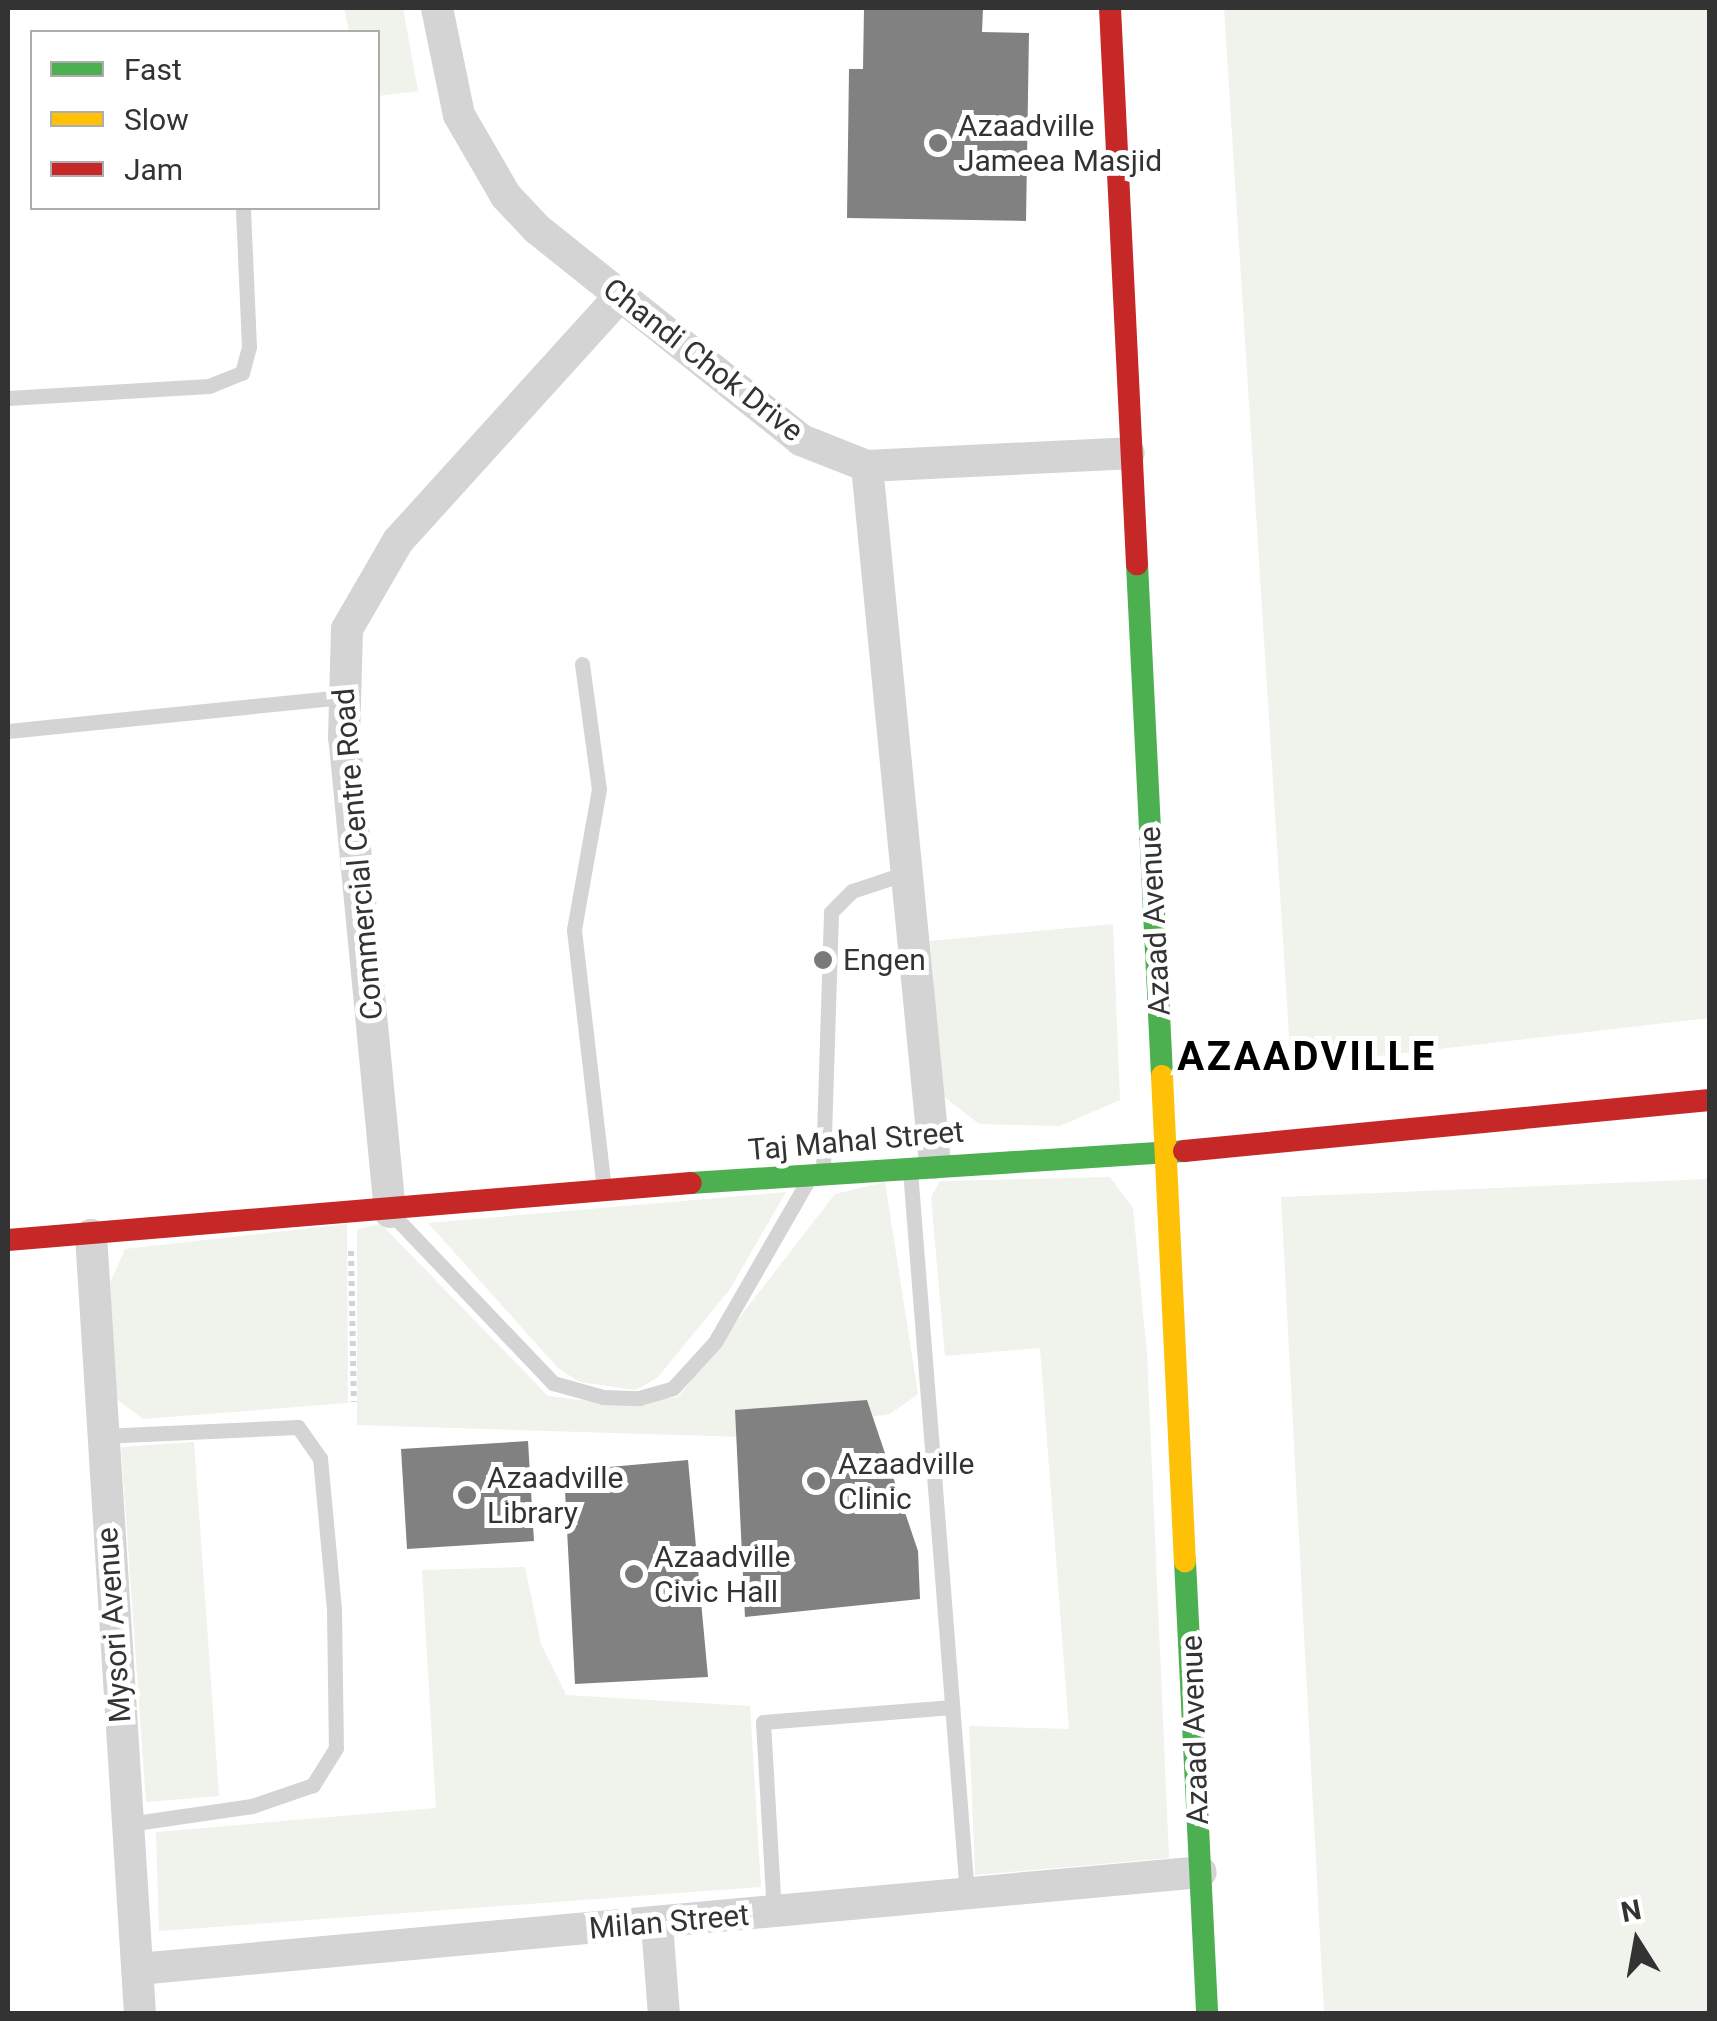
<!DOCTYPE html>
<html>
<head>
<meta charset="utf-8">
<style>
  body { margin:0 }
  #map { position:relative; width:1717px; height:2021px; overflow:hidden; background:#fff; font-family:Roboto,sans-serif }
  div>[style] { position:absolute }
  .green>* { inset:0; background:#f0f2ec }
  .building>* { inset:0; background:#818181 }
  .path>* { height:6px; margin-top:-3px; transform-origin:0; background:repeating-linear-gradient(90deg,#d3d3d3 0 5px,transparent 0 10px) }
  .lane>* { height:15px; margin:-7.5px; padding:0 7.5px; transform-origin:7.5px; border-radius:7.5px; background:#d4d4d4 }
  .street>* { height:32px; margin:-16px; padding:0 16px; transform-origin:16px; border-radius:16px; background:#d4d4d4 }
  .fast>* { height:22px; margin:-11px; padding:0 11px; transform-origin:11px; border-radius:11px; background:#4caf50 }
  .slow>* { height:22px; margin:-11px; padding:0 11px; transform-origin:11px; border-radius:11px; background:#ffc107 }
  .jam>* { height:22px; margin:-11px; padding:0 11px; transform-origin:11px; border-radius:11px; background:#c62828 }
  .dots>* { width:28px; height:28px; translate:-50% -50%; box-sizing:border-box; border:5px solid #fff; border-radius:50% }
  span { translate:-50% -50%; white-space:nowrap; text-align:center; line-height:1.15; -webkit-text-stroke:10px #fff; paint-order:stroke }
  .poi-label { font-size:30px; color:#333 }
  .left { translate:0 -50%; text-align:left }
  .street-label { font-size:30px; color:#333 }
  .district-label { font-size:40px; color:#000; font-weight:700; letter-spacing:2.5px }
  .frame { position:absolute; inset:0; border:10px solid #333; pointer-events:none }
  .legend { position:absolute; left:30px; top:30px; width:350px; height:180px; box-sizing:border-box; background:#fff; border:2px solid #adadad; margin:0; padding:12px 18px; list-style:none; font-size:30px; color:#333 }
  .legend li { display:flex; align-items:center; gap:20px; height:50px }
  .legend b { width:50px; border:2px solid #adadad }
  .north { position:absolute; left:1587px; top:1891px; width:100px; height:100px; -webkit-text-stroke:8px #fff; paint-order:stroke; rotate:349deg; font-size:28px; font-weight:700; line-height:40px; text-align:center; color:#333 }
  .north::after { content:''; display:block; margin:auto; width:35px; height:45px; background:#333; clip-path:polygon(50% 0,100% 100%,50% 72%,0 100%) }
</style>
</head>
<body>
<div id="map">
  <div class="green">
    <div style="clip-path:polygon(344px 8px,403px 8px,418px 91px,378px 96px,378px 32px,349px 32px)"></div>
    <div style="clip-path:polygon(1224px 8px,1709px 8px,1709px 1018px,1291px 1066px)"></div>
    <div style="clip-path:polygon(1113px 924px,1120px 1100px,1060px 1126px,979px 1124px,942px 1095px,930px 941px)"></div>
    <div style="clip-path:polygon(1110px 1177px,1133px 1208px,1147px 1354px,1169px 1858px,975px 1875px,969px 1726px,1069px 1729px,1040px 1348px,945px 1356px,931px 1197px,940px 1181px)"></div>
    <div style="clip-path:polygon(1709px 1179px,1709px 2013px,1324px 2013px,1281px 1197px)"></div>
    <div style="clip-path:polygon(885px 1182px,918px 1394px,890px 1414px,744px 1437px,357px 1425px,357px 1229px,381px 1224px,548px 1396px,618px 1405px,678px 1397px,835px 1194px)"></div>
    <div style="clip-path:polygon(786px 1192px,730px 1289px,658px 1377px,636px 1390px,580px 1382px,559px 1369px,428px 1223px)"></div>
    <div style="clip-path:polygon(347px 1224px,348px 1403px,143px 1419px,115px 1398px,110px 1283px,125px 1249px)"></div>
    <div style="clip-path:polygon(194px 1442px,219px 1796px,146px 1802px,121px 1447px)"></div>
    <div style="clip-path:polygon(525px 1567px,541px 1644px,566px 1695px,750px 1706px,761px 1887px,159px 1931px,156px 1832px,436px 1808px,422px 1570px)"></div>
  </div>
  <div class="building">
    <div style="clip-path:polygon(864px 8px,983px 8px,982px 32px,1029px 33px,1026px 221px,847px 218px,849px 69px,863px 69px)"></div>
    <div style="clip-path:polygon(867px 1400px,918px 1551px,920px 1599px,745px 1617px,735px 1410px)"></div>
    <div style="clip-path:polygon(528px 1441px,534px 1541px,407px 1549px,401px 1449px)"></div>
    <div style="clip-path:polygon(688px 1460px,708px 1677px,575px 1684px,564px 1471px)"></div>
  </div>
  <div class="path">
    <div style="left:351px;top:1251px;width:151px;rotate:88.9deg"></div>
  </div>
  <div class="lane">
    <div style="left:8px;top:398px;width:201px;rotate:-3.4deg"></div>
    <div style="left:209px;top:386px;width:35px;rotate:-22deg"></div>
    <div style="left:242px;top:373px;width:27px;rotate:-75deg"></div>
    <div style="left:249px;top:347px;width:139px;rotate:-92.5deg"></div>
    <div style="left:582px;top:664px;width:126px;rotate:82.3deg"></div>
    <div style="left:599px;top:789px;width:143px;rotate:100.1deg"></div>
    <div style="left:574px;top:930px;width:260px;rotate:83.4deg"></div>
    <div style="left:8px;top:731px;width:337px;rotate:-5.8deg"></div>
    <div style="left:823px;top:1168px;width:256px;rotate:-88.2deg"></div>
    <div style="left:831px;top:912px;width:30px;rotate:-45deg"></div>
    <div style="left:852px;top:891px;width:60px;rotate:-18.4deg"></div>
    <div style="left:910px;top:1170px;width:726px;rotate:85.5deg"></div>
    <div style="left:394px;top:1216px;width:231px;rotate:46.4deg"></div>
    <div style="left:553px;top:1383px;width:52px;rotate:15.6deg"></div>
    <div style="left:603px;top:1397px;width:36px;rotate:2deg"></div>
    <div style="left:639px;top:1398px;width:35px;rotate:-16deg"></div>
    <div style="left:673px;top:1388px;width:62px;rotate:-47.6deg"></div>
    <div style="left:715px;top:1342px;width:185px;rotate:-60.1deg"></div>
    <div style="left:101px;top:1436px;width:197px;rotate:-2.6deg"></div>
    <div style="left:298px;top:1427px;width:38px;rotate:55deg"></div>
    <div style="left:320px;top:1458px;width:153px;rotate:84.7deg"></div>
    <div style="left:334px;top:1610px;width:138px;rotate:89.2deg"></div>
    <div style="left:336px;top:1748px;width:44px;rotate:121.9deg"></div>
    <div style="left:313px;top:1785px;width:65px;rotate:161deg"></div>
    <div style="left:252px;top:1806px;width:125px;rotate:171.7deg"></div>
    <div style="left:774px;top:1913px;width:191px;rotate:-93.3deg"></div>
    <div style="left:763px;top:1722px;width:190px;rotate:-4.5deg"></div>
  </div>
  <div class="street">
    <div style="left:437px;top:8px;width:109px;rotate:78.4deg"></div>
    <div style="left:459px;top:115px;width:94px;rotate:59.9deg"></div>
    <div style="left:506px;top:196px;width:45px;rotate:46.8deg"></div>
    <div style="left:537px;top:229px;width:338px;rotate:38.6deg"></div>
    <div style="left:801px;top:440px;width:71px;rotate:21.5deg"></div>
    <div style="left:867px;top:466px;width:262px;rotate:-2.8deg"></div>
    <div style="left:867px;top:466px;width:700px;rotate:84.43deg"></div>
    <div style="left:390px;top:1212px;width:476px;rotate:-95.5deg"></div>
    <div style="left:344px;top:738px;width:109px;rotate:-88.4deg"></div>
    <div style="left:347px;top:629px;width:102px;rotate:-59.9deg"></div>
    <div style="left:398px;top:541px;width:331px;rotate:-47.8deg"></div>
    <div style="left:91px;top:1235px;width:781px;rotate:86.4deg"></div>
    <div style="left:657px;top:1924px;width:90px;rotate:85.6deg"></div>
    <div style="left:138px;top:1969px;width:1067px;rotate:-5.21deg"></div>
  </div>
  <div class="fast">
    <div style="left:1137px;top:564px;width:513px;rotate:87.2deg"></div>
    <div style="left:691px;top:1183px;width:494px;rotate:-3.7deg"></div>
    <div style="left:1185px;top:1561px;width:454px;rotate:87.2deg"></div>
  </div>
  <div class="slow">
    <div style="left:1162px;top:1076px;width:486px;rotate:87.3deg"></div>
  </div>
  <div class="jam">
    <div style="left:1110px;top:8px;width:557px;rotate:87.22deg"></div>
    <div style="left:1184px;top:1151px;width:528px;rotate:-5.54deg"></div>
    <div style="left:8px;top:1240px;width:685px;rotate:-4.77deg"></div>
  </div>
  <div class="dots">
    <div style="left:938px;top:143px;background:#7a7a7a"></div>
    <div style="left:823px;top:960px;background:#7a7a7a"></div>
    <div style="left:816px;top:1481px;background:#7a7a7a"></div>
    <div style="left:467px;top:1495px;background:#7a7a7a"></div>
    <div style="left:634px;top:1574px;background:#7a7a7a"></div>
  </div>
  <div class="poi-label">
    <span class="left" style="left:958px;top:143px">Azaadville<br>Jameea Masjid</span>
    <span class="left" style="left:843px;top:960px">Engen</span>
    <span class="left" style="left:838px;top:1481px">Azaadville<br>Clinic</span>
    <span class="left" style="left:487px;top:1495px">Azaadville<br>Library</span>
    <span class="left" style="left:654px;top:1574px">Azaadville<br>Civic Hall</span>
  </div>
  <div class="street-label">
    <span style="left:703px;top:360px;rotate:38deg">Chandi Chok Drive</span>
    <span style="left:358px;top:854px;rotate:-95deg">Commercial Centre Road</span>
    <span style="left:1155px;top:921px;rotate:-93deg">Azaad Avenue</span>
    <span style="left:856px;top:1141px;rotate:-5deg">Taj Mahal Street</span>
    <span style="left:114px;top:1625px;rotate:-94deg">Mysori Avenue</span>
    <span style="left:1195px;top:1730px;rotate:-92deg">Azaad Avenue</span>
    <span style="left:669px;top:1922px;rotate:-5deg">Milan Street</span>
  </div>
  <div class="district-label">
    <span style="left:1307px;top:1057px">AZAADVILLE</span>
  </div>
  <div class="frame"></div>
  <ul class="legend">
  <li><b style="height:12px;background:#4caf50"></b>Fast</li>
  <li><b style="height:12px;background:#ffc107"></b>Slow</li>
  <li><b style="height:12px;background:#c62828"></b>Jam</li>
  </ul>
  <div class="north">N</div>
</div>
</body>
</html>
